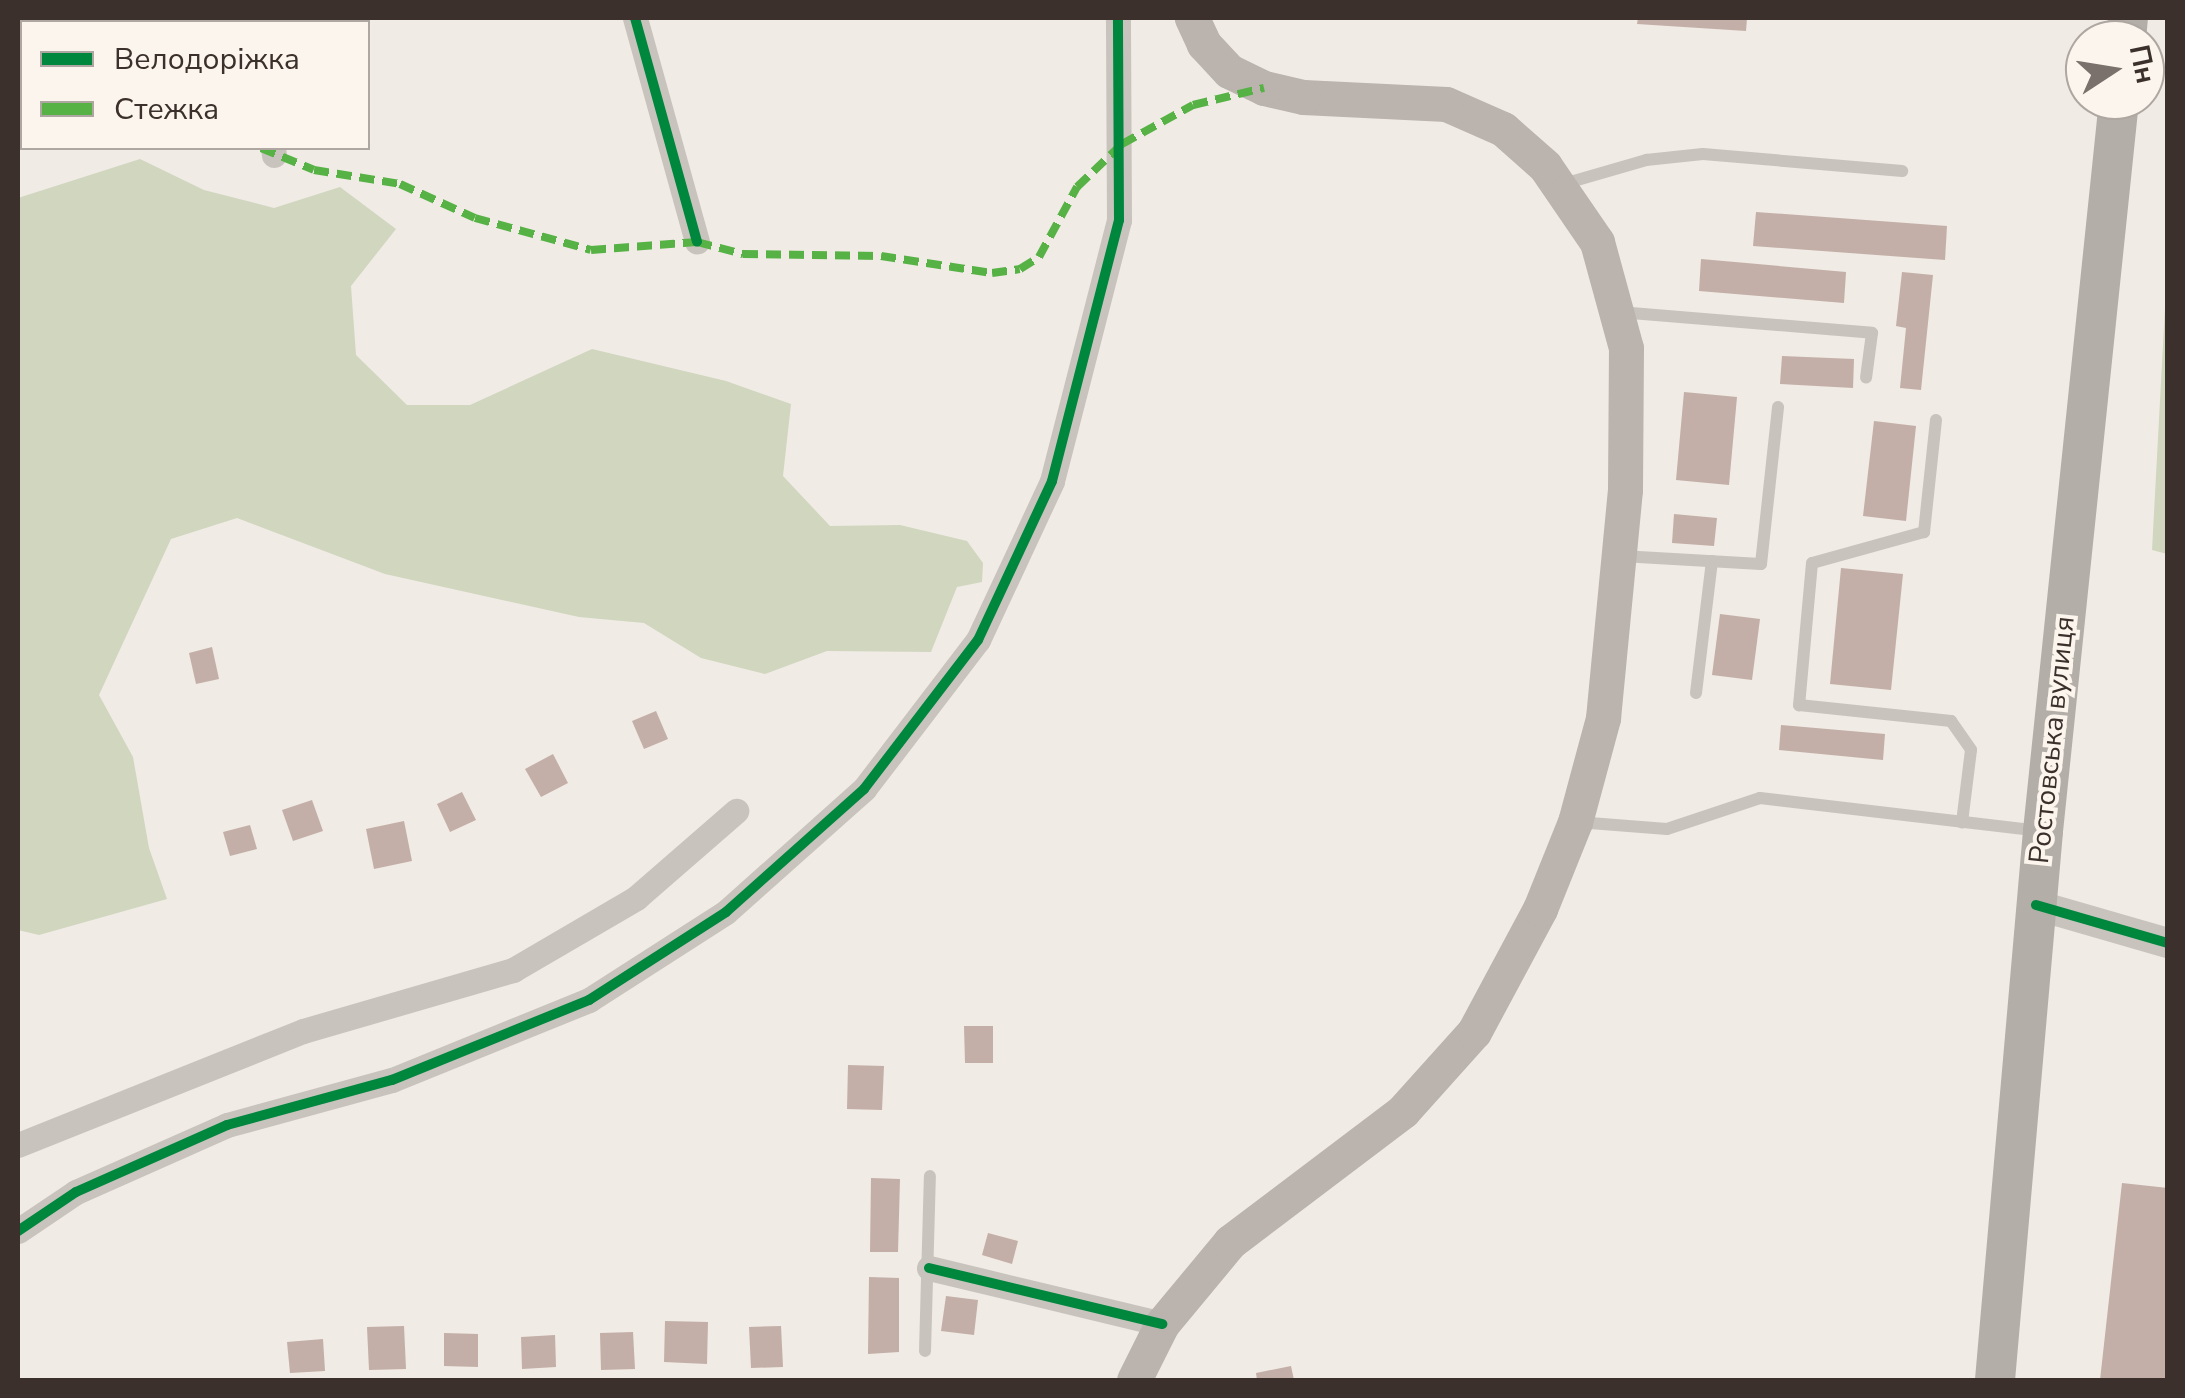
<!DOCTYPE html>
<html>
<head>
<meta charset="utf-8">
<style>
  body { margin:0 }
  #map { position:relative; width:2185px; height:1398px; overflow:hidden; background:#f0ebe5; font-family:"Nunito Sans",sans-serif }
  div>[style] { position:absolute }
  .green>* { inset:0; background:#d1d6bf }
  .building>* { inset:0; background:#c3afa7 }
  .service>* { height:12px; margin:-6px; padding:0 6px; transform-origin:6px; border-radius:6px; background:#c9c3be }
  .minor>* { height:25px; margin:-12.5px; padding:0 12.5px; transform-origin:12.5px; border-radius:12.5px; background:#c9c3be }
  .tertiary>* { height:30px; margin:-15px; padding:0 15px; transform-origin:15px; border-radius:15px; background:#c9c3be }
  .secondary>* { height:35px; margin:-17.5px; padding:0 17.5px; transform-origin:17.5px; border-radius:17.5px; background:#bab3ae }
  .trunk>* { height:40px; margin:-20px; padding:0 20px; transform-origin:20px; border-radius:20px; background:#b4aea8 }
  .quiet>* { height:8px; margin-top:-4px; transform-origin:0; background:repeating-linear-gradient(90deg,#57b246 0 15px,transparent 0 23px) }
  .cycleway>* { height:10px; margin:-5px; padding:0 5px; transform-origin:5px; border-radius:5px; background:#00873e }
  span { translate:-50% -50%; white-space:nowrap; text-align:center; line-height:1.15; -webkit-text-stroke:8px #fbf5ee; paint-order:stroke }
  .street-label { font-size:28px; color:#3b302b }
  .frame { position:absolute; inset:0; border:20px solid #3b302b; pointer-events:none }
  .legend { position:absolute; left:20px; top:20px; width:350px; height:130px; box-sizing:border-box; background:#fbf5ee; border:2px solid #aea6a0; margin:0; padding:12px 18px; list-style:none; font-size:30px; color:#3b302b }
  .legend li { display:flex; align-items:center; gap:20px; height:50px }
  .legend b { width:50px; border:2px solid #aea6a0 }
  .north { position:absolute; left:2065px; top:20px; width:100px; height:100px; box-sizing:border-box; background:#fbf5ee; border:2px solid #aea6a0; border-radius:50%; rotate:78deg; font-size:28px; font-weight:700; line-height:40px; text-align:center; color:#3b302b }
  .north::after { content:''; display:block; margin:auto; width:35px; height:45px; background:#7a716c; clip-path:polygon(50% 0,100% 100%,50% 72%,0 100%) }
</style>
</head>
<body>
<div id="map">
  <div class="green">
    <div style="clip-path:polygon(140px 159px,204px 190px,274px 208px,340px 187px,396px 229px,351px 286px,356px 355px,407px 405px,470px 405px,592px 349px,726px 381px,791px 404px,783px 476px,830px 526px,900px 525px,967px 541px,983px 563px,982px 582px,957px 587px,931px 652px,827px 651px,765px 674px,701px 658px,644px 623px,579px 617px,385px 574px,237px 518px,171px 539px,99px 695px,133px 757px,149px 848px,167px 899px,39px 935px,18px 930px,18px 198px)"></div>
    <div style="clip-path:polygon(2167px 270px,2168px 554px,2167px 554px,2152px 550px)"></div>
  </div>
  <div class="building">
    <div style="clip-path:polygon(1638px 18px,1747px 18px,1746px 31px,1637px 24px)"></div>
    <div style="clip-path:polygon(1756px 212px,1947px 226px,1945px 260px,1753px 246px)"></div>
    <div style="clip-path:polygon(1701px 259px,1846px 272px,1844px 303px,1699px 291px)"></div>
    <div style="clip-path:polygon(1902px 272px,1933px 275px,1921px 390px,1900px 388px,1906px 328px,1896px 326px)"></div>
    <div style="clip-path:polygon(1782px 356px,1854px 359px,1853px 388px,1780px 384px)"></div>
    <div style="clip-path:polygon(1684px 392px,1737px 397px,1729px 485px,1676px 480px)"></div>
    <div style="clip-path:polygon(1874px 421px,1916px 426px,1906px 521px,1863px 516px)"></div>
    <div style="clip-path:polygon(1674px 514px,1717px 518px,1714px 546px,1672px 543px)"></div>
    <div style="clip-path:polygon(1841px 568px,1903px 574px,1891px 690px,1830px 684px)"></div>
    <div style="clip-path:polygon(1720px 614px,1760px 619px,1752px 680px,1712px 675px)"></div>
    <div style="clip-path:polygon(212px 647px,219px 679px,196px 684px,189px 653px)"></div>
    <div style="clip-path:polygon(656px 711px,668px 739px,644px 749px,632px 721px)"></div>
    <div style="clip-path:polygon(1781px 725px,1885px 734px,1883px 760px,1779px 750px)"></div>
    <div style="clip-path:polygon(553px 754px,568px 783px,541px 797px,525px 769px)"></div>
    <div style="clip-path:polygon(462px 792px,476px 820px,450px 832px,437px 804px)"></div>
    <div style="clip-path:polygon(312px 800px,323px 831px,293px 841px,282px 810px)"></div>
    <div style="clip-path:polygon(404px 821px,412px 861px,374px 869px,366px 829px)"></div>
    <div style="clip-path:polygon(250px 825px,257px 849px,230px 856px,223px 832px)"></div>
    <div style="clip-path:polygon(964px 1026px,993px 1026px,993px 1063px,965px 1063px)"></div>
    <div style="clip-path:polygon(848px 1065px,884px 1066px,882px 1110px,847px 1109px)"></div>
    <div style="clip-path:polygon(871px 1178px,900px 1179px,898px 1252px,870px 1252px)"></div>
    <div style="clip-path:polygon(2122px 1183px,2168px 1188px,2168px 1380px,2100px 1380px)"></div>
    <div style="clip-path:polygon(988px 1233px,1018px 1241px,1012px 1264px,982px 1255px)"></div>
    <div style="clip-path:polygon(869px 1277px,899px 1278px,899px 1352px,868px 1354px)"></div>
    <div style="clip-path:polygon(946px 1296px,978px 1300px,974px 1335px,941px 1331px)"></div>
    <div style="clip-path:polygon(665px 1321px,708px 1322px,707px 1364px,664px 1362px)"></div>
    <div style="clip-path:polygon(404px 1326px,406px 1369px,369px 1370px,367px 1327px)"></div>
    <div style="clip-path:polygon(781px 1326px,783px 1367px,751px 1368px,749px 1327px)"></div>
    <div style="clip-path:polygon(633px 1332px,635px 1369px,601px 1370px,600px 1333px)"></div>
    <div style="clip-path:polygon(444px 1333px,478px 1334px,478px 1367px,444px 1366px)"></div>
    <div style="clip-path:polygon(555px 1335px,556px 1367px,522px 1369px,521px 1337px)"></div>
    <div style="clip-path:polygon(323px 1339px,325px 1371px,290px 1373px,287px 1342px)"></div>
    <div style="clip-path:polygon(1291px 1366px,1294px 1380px,1257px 1380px,1256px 1373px)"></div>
  </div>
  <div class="service">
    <div style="left:1560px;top:185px;width:90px;rotate:-16.2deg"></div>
    <div style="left:1646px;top:160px;width:57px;rotate:-6deg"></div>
    <div style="left:1703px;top:154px;width:200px;rotate:4.9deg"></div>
    <div style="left:1619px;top:312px;width:254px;rotate:4.7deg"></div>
    <div style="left:1872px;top:333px;width:45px;rotate:97.6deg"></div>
    <div style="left:1936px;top:420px;width:113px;rotate:96.1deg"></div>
    <div style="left:1924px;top:532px;width:116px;rotate:164.5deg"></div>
    <div style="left:1812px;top:563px;width:143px;rotate:95.2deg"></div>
    <div style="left:1799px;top:705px;width:153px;rotate:6deg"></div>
    <div style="left:1951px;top:721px;width:35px;rotate:55deg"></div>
    <div style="left:1971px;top:750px;width:73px;rotate:97.1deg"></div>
    <div style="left:1621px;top:556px;width:140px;rotate:3.3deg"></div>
    <div style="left:1761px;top:564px;width:158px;rotate:-83.8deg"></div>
    <div style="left:1696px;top:693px;width:133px;rotate:-83.1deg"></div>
    <div style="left:1577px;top:822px;width:90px;rotate:4.4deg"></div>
    <div style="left:1667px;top:829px;width:98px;rotate:-18.4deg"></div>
    <div style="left:1760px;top:798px;width:282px;rotate:6.7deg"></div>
    <div style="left:925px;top:1351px;width:175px;rotate:-88.4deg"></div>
  </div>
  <div class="minor">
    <div style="left:254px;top:18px;width:4px;rotate:76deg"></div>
    <div style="left:635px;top:18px;width:232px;rotate:74.5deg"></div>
    <div style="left:273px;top:148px;width:7px;rotate:82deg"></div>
    <div style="left:18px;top:1145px;width:307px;rotate:-21.8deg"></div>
    <div style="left:303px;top:1031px;width:219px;rotate:-16.2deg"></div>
    <div style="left:513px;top:970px;width:143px;rotate:-30.3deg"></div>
    <div style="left:636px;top:898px;width:133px;rotate:-41deg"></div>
    <div style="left:18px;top:1231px;width:70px;rotate:-33.9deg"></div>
    <div style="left:76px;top:1192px;width:165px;rotate:-23.9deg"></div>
    <div style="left:227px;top:1125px;width:171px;rotate:-15.3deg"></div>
    <div style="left:392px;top:1080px;width:213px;rotate:-22.1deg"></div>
    <div style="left:589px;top:1000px;width:163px;rotate:-32.7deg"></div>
    <div style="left:726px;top:912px;width:185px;rotate:-41.7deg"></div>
    <div style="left:864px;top:789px;width:188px;rotate:-52.6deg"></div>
    <div style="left:978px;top:640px;width:175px;rotate:-65deg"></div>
    <div style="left:1052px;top:481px;width:269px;rotate:-75.6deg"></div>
    <div style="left:1119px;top:220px;width:202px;rotate:-90.3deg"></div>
    <div style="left:929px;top:1268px;width:240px;rotate:13.5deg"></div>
  </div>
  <div class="tertiary">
    <div style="left:2036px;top:905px;width:137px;rotate:16.1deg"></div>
  </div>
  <div class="secondary">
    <div style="left:1134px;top:1380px;width:63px;rotate:-63.4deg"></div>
    <div style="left:1162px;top:1324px;width:107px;rotate:-50.3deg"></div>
    <div style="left:1230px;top:1242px;width:217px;rotate:-37.1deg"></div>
    <div style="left:1403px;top:1111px;width:106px;rotate:-48.1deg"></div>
    <div style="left:1474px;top:1032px;width:140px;rotate:-61.8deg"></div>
    <div style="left:1540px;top:909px;width:94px;rotate:-68.1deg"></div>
    <div style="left:1575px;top:822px;width:108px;rotate:-74.9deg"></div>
    <div style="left:1603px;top:718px;width:229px;rotate:-84.5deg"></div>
    <div style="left:1625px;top:490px;width:142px;rotate:-89.6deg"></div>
    <div style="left:1626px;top:348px;width:110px;rotate:-105.3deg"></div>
    <div style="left:1597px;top:242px;width:92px;rotate:-124.4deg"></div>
    <div style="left:1545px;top:166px;width:56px;rotate:-138.6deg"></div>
    <div style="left:1503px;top:129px;width:62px;rotate:-156.3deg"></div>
    <div style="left:1446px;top:104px;width:143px;rotate:-177.2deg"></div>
    <div style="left:1303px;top:97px;width:40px;rotate:-167deg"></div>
    <div style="left:1264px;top:88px;width:39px;rotate:-154deg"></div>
    <div style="left:1229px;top:71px;width:37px;rotate:-133deg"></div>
    <div style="left:1204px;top:44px;width:29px;rotate:-115deg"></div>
  </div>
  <div class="trunk">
    <div style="left:2126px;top:40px;width:22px;rotate:-85deg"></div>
    <div style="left:1995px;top:1380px;width:551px;rotate:-85deg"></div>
    <div style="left:2043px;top:831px;width:735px;rotate:-84.06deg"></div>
  </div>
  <div class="quiet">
    <div style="left:18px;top:35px;width:4px;rotate:27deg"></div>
    <div style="left:261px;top:148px;width:57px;rotate:22.5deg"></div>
    <div style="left:314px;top:170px;width:87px;rotate:9.2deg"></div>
    <div style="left:400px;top:184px;width:82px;rotate:24.4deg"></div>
    <div style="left:475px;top:218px;width:120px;rotate:15.4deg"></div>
    <div style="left:591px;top:250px;width:106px;rotate:-4.3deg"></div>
    <div style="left:697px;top:242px;width:48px;rotate:14.6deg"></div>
    <div style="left:743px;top:254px;width:138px;rotate:0.8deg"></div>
    <div style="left:881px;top:256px;width:112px;rotate:8.7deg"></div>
    <div style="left:992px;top:273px;width:28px;rotate:-8deg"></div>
    <div style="left:1020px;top:269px;width:22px;rotate:-32deg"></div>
    <div style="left:1039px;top:257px;width:80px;rotate:-61.5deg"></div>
    <div style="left:1077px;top:187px;width:62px;rotate:-43.7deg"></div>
    <div style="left:1122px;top:144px;width:81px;rotate:-28.8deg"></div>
    <div style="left:1193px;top:105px;width:73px;rotate:-13.5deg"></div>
  </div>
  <div class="cycleway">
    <div style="left:635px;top:18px;width:232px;rotate:74.5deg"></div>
    <div style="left:2036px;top:905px;width:137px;rotate:16.1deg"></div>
    <div style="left:18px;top:1231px;width:70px;rotate:-33.9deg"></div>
    <div style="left:76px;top:1192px;width:165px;rotate:-23.9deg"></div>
    <div style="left:227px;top:1125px;width:171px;rotate:-15.3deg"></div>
    <div style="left:392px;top:1080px;width:213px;rotate:-22.1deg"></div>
    <div style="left:589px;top:1000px;width:163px;rotate:-32.7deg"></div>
    <div style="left:726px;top:912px;width:185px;rotate:-41.7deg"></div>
    <div style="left:864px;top:789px;width:188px;rotate:-52.6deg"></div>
    <div style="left:978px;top:640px;width:175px;rotate:-65deg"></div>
    <div style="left:1052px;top:481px;width:269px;rotate:-75.6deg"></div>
    <div style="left:1119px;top:220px;width:202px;rotate:-90.3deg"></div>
    <div style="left:929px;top:1268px;width:240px;rotate:13.5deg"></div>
  </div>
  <div class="street-label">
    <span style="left:2052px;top:740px;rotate:-84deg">Ростовська вулиця</span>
  </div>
  <div class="frame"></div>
  <ul class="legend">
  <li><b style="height:12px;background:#00873e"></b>Велодоріжка</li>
  <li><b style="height:12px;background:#57b246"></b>Стежка</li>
  </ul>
  <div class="north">Пн</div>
</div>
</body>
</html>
